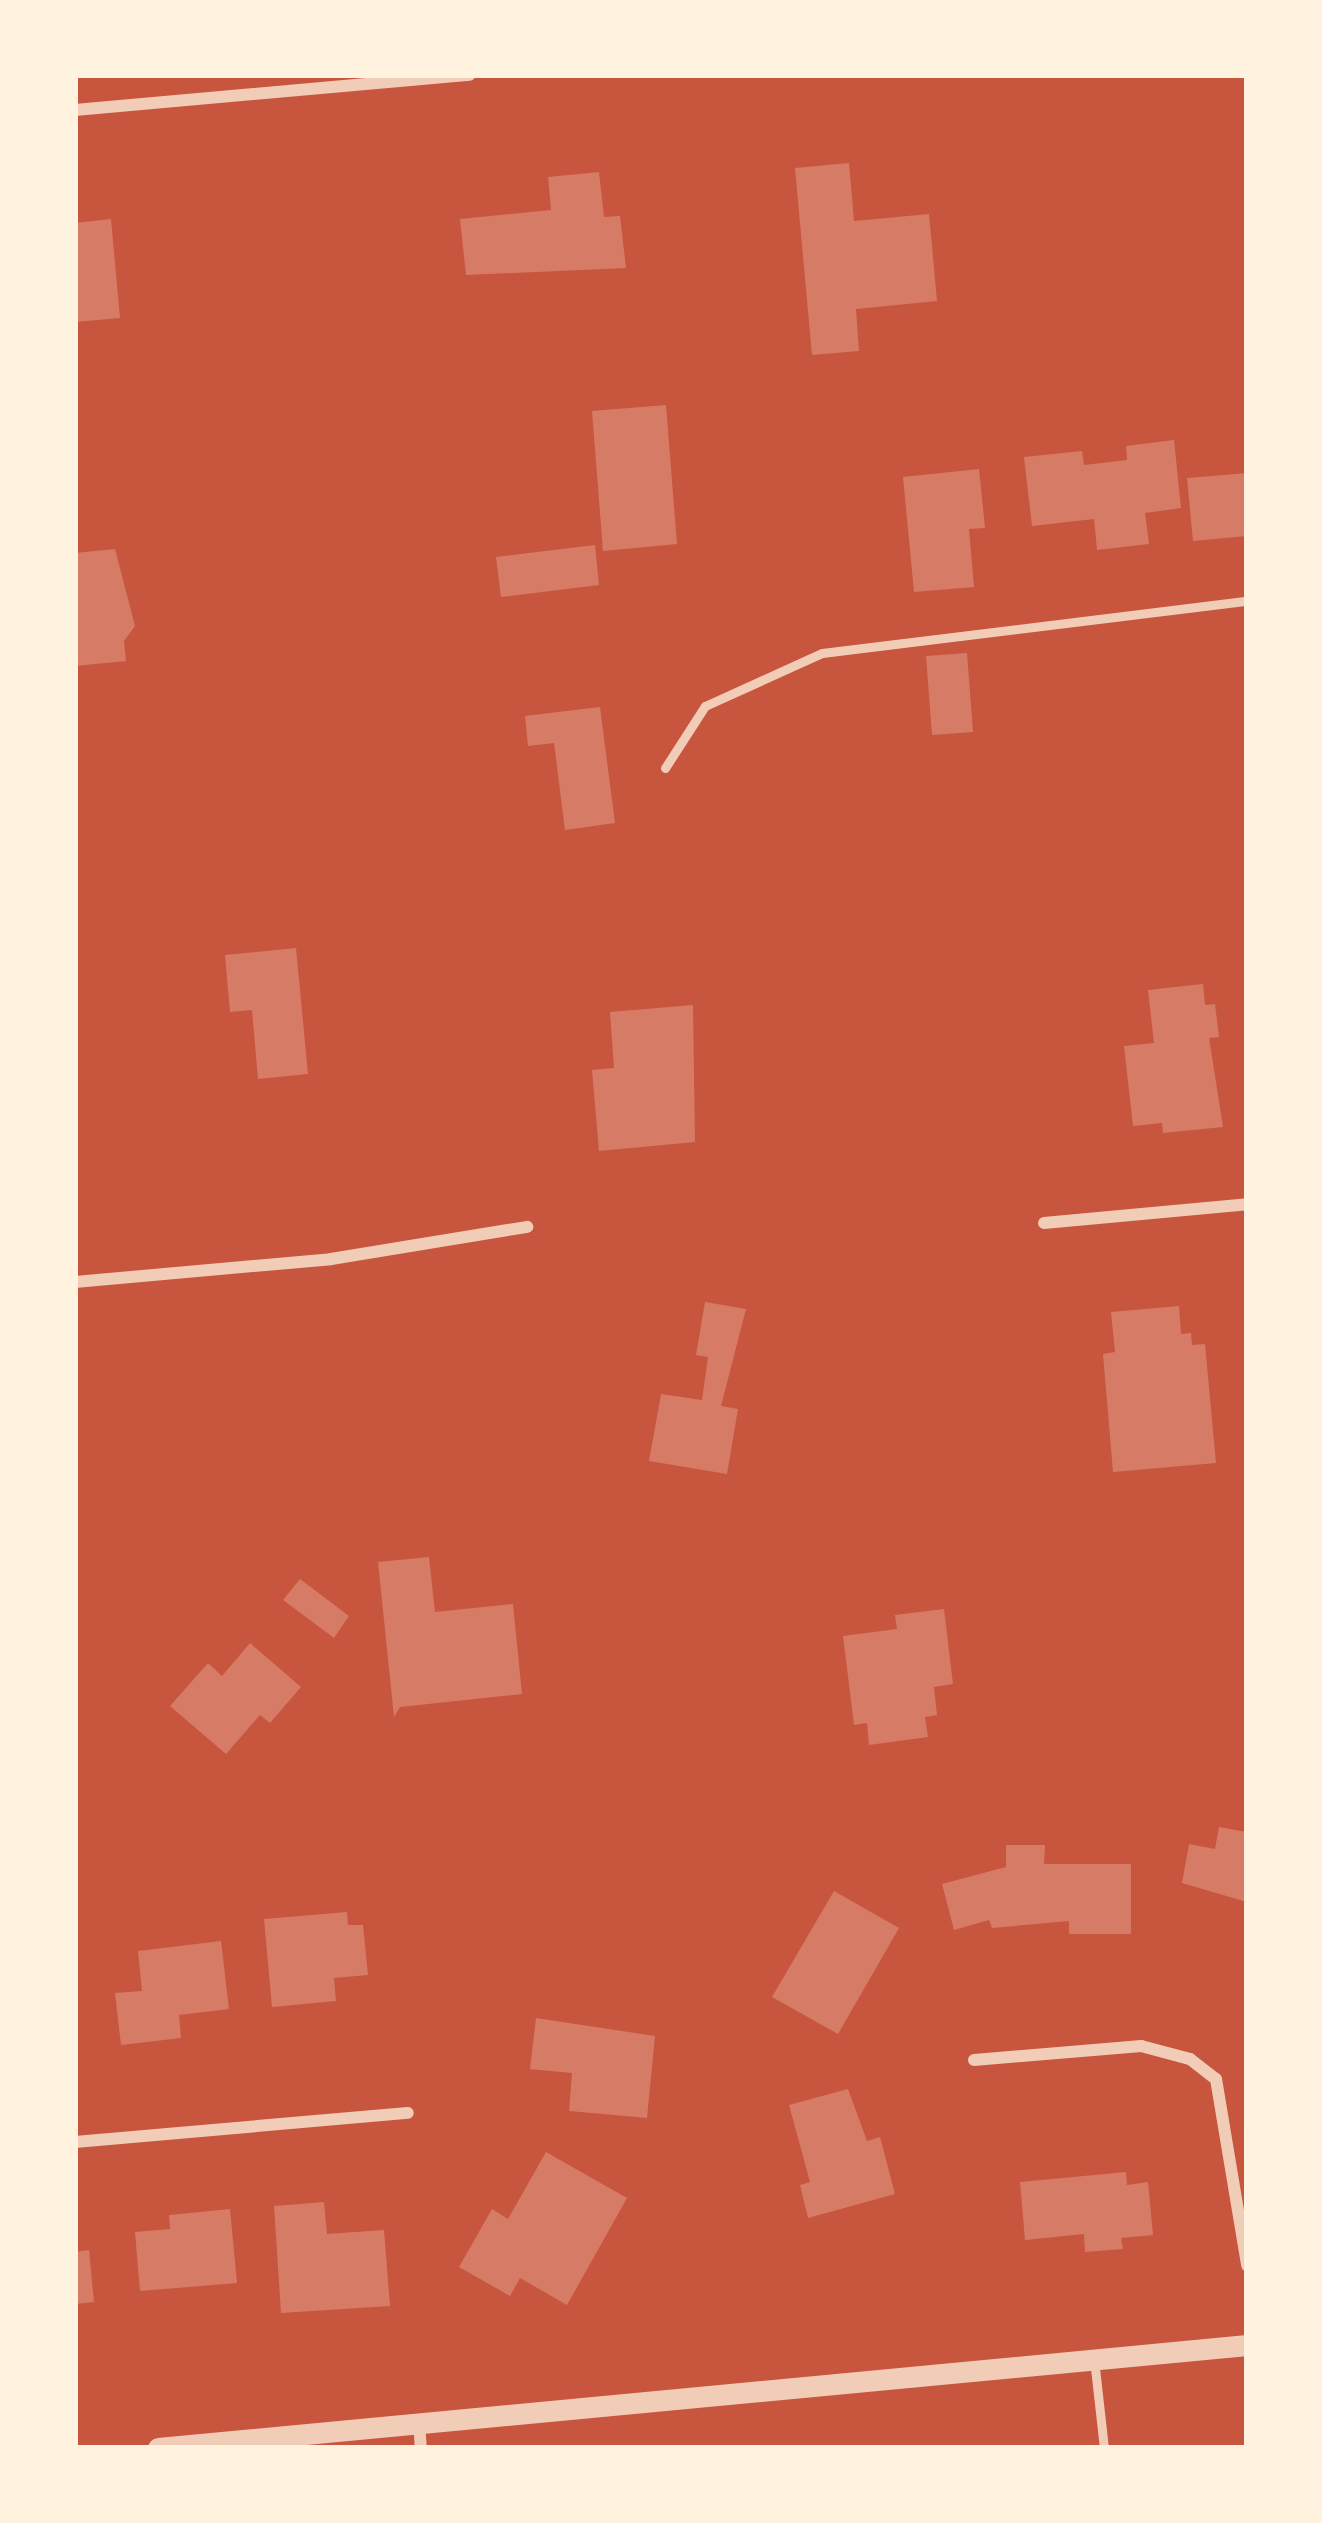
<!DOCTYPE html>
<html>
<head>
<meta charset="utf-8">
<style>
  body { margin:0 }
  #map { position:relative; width:1322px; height:2523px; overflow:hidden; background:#c8553d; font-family:"Varela Round",sans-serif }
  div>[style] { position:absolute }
  .building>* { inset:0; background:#d67c66 }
  .service>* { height:9px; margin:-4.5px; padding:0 4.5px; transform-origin:4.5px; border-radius:4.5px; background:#f1ccb7 }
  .minor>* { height:12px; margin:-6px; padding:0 6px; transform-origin:6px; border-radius:6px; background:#f1ccb7 }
  .tertiary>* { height:21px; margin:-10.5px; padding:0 10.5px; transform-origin:10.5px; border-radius:10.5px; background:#f1ccb7 }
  span { translate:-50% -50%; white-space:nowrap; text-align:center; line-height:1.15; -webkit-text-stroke:9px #fff3e0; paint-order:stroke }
  .frame { position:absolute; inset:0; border:78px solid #fff3e0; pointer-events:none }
</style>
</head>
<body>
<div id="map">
  <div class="building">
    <div style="clip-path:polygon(849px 163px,854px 221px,929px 214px,937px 301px,856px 309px,859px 351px,812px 355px,795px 168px)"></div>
    <div style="clip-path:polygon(599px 172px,604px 217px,620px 216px,626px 268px,466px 275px,460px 219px,551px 210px,548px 177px)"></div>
    <div style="clip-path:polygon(111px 219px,120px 318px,75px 322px,75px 223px)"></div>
    <div style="clip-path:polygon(666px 405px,677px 544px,603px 551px,592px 411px)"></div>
    <div style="clip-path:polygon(1174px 440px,1181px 508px,1145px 513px,1149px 544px,1097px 550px,1094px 519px,1032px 526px,1024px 457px,1082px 451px,1084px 465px,1127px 460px,1126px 446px)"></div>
    <div style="clip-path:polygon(979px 469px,985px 528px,969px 529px,974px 587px,914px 592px,903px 477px)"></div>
    <div style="clip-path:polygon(1247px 473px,1247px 536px,1193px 541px,1187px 478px)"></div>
    <div style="clip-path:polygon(595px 545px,599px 585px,501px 597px,496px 557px)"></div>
    <div style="clip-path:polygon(115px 549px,135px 626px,124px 641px,126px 661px,75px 666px,75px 553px)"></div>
    <div style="clip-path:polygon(967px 653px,973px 732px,932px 735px,926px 656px)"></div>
    <div style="clip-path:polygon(600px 707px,615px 823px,565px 830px,554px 743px,528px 746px,525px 716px)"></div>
    <div style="clip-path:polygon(296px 948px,308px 1074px,258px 1079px,252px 1010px,230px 1012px,225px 955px)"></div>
    <div style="clip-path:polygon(1203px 984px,1205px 1005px,1215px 1004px,1219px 1037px,1209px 1038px,1223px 1127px,1163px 1133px,1162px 1123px,1133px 1126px,1124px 1046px,1154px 1043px,1148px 990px)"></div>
    <div style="clip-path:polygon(693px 1005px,695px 1142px,599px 1151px,592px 1070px,614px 1068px,610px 1012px)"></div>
    <div style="clip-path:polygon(705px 1302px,746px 1309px,721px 1406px,738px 1409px,727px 1474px,649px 1461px,661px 1394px,702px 1400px,708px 1357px,696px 1355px)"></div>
    <div style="clip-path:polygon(1179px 1306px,1181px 1334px,1191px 1333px,1192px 1345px,1205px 1344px,1216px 1463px,1113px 1472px,1103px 1354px,1115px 1352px,1111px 1312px)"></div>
    <div style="clip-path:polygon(429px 1557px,435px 1612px,513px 1604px,522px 1694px,400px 1707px,394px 1717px,378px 1562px)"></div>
    <div style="clip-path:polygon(300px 1579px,349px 1616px,334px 1638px,283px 1600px)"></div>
    <div style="clip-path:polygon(944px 1609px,953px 1684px,934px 1687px,937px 1715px,925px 1717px,928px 1737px,869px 1745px,867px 1723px,854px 1725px,843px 1636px,897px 1629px,895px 1615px)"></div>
    <div style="clip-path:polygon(250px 1643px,301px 1687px,270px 1723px,260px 1715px,226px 1754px,170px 1706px,208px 1663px,222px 1676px)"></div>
    <div style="clip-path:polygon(1219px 1827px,1247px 1832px,1247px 1902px,1182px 1883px,1189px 1844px,1215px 1849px)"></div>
    <div style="clip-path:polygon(1006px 1845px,1045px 1845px,1044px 1864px,1131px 1864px,1131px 1934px,1069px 1934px,1069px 1921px,992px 1928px,989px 1920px,954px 1930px,942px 1884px,1006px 1867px)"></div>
    <div style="clip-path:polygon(834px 1891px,899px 1928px,838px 2034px,772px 1997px)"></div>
    <div style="clip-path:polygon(347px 1912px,348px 1925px,363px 1925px,368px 1975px,334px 1978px,336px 2001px,272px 2007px,264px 1919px)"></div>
    <div style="clip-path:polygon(221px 1941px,229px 2009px,179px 2015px,181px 2038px,121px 2045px,115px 1993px,142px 1991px,138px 1951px)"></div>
    <div style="clip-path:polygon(536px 2018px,655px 2036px,647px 2118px,569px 2111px,572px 2073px,530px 2069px)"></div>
    <div style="clip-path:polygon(848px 2089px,867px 2141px,880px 2137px,895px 2194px,808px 2218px,800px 2185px,810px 2182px,789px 2105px)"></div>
    <div style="clip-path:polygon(546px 2152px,627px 2198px,567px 2305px,520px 2278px,510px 2296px,459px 2267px,492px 2209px,508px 2219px)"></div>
    <div style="clip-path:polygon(1126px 2172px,1127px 2185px,1148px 2182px,1153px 2235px,1121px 2238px,1123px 2249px,1085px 2252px,1084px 2234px,1025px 2240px,1020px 2182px)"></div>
    <div style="clip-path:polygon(324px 2202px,327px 2234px,384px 2230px,390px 2306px,281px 2313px,274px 2206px)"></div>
    <div style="clip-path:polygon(230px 2209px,237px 2283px,140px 2291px,135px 2232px,170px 2229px,169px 2215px)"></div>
    <div style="clip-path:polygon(89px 2250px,94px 2302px,75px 2304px,75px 2252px)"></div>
  </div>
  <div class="service">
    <div style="left:665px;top:768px;width:74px;rotate:-57.2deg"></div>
    <div style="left:705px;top:706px;width:128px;rotate:-24.4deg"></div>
    <div style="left:822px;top:653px;width:428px;rotate:-7deg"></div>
    <div style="left:1094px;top:2359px;width:90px;rotate:83.6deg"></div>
  </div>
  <div class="minor">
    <div style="left:75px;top:110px;width:396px;rotate:-5.1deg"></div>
    <div style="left:1044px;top:1223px;width:204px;rotate:-5.3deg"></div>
    <div style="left:75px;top:1282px;width:257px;rotate:-5.1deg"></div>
    <div style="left:331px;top:1259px;width:199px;rotate:-9.3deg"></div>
    <div style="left:974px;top:2060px;width:168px;rotate:-4.8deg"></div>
    <div style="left:1141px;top:2046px;width:51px;rotate:14.9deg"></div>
    <div style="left:1190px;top:2059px;width:33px;rotate:38deg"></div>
    <div style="left:1216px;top:2079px;width:189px;rotate:80.5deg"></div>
    <div style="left:75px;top:2142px;width:334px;rotate:-5deg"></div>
    <div style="left:419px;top:2422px;width:26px;rotate:86deg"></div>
  </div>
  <div class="tertiary">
    <div style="left:158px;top:2448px;width:1094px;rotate:-5.4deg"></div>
  </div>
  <div class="frame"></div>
</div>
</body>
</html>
